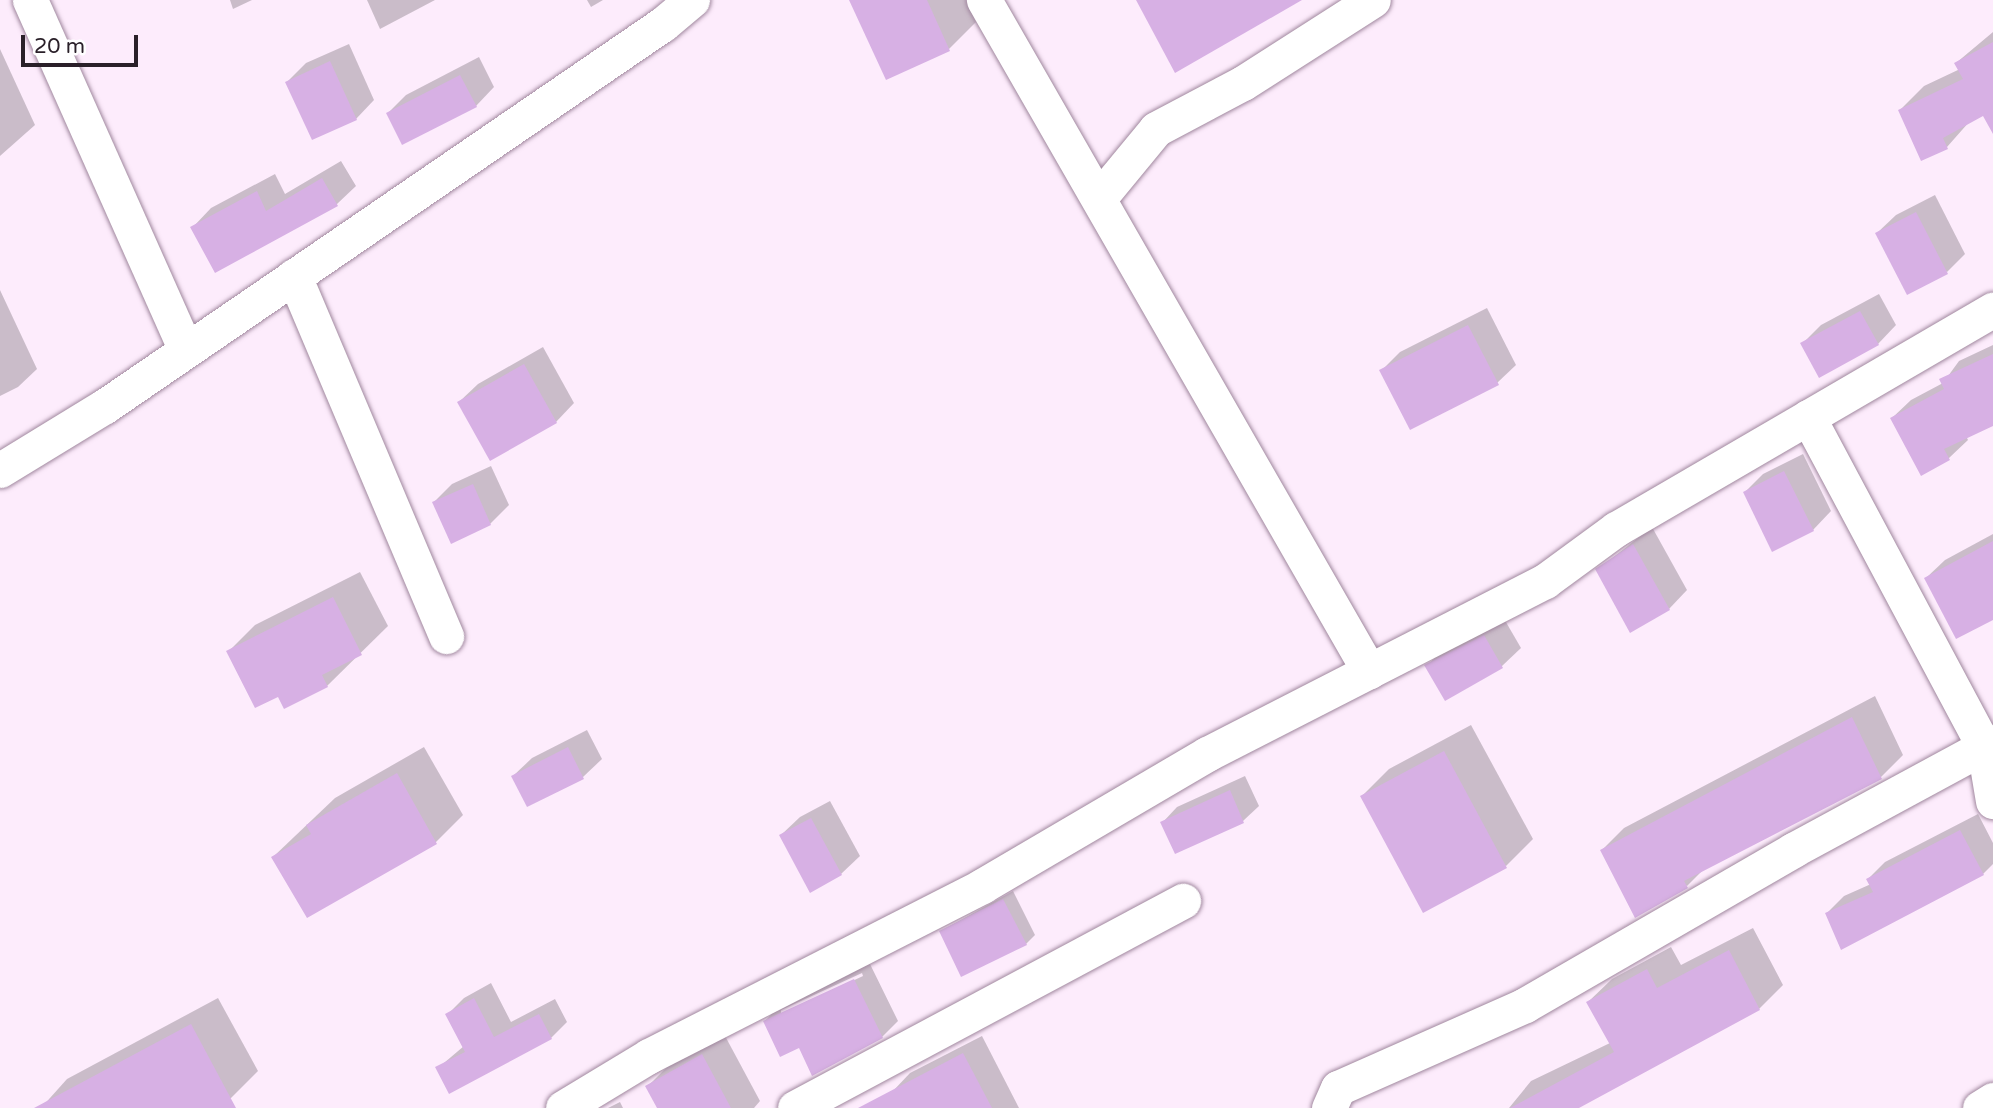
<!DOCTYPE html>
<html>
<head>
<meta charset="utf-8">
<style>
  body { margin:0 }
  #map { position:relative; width:1993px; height:1108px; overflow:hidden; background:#fdecfc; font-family:"Varela Round",sans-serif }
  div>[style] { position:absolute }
  .shadow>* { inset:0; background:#0003 }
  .building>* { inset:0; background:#d7b0e4 }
  .roads { filter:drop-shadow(0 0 2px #a0879e) drop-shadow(0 0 2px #a0879e) }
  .minor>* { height:35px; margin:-17.5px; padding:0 17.5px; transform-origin:17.5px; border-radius:17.5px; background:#fff }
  span { translate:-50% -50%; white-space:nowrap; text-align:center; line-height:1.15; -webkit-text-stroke:7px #fff; paint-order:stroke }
  .scale { position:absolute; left:21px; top:35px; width:117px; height:32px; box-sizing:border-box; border:4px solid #2a2029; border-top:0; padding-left:9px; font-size:21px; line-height:24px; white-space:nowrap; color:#2a2029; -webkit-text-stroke:5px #fff; paint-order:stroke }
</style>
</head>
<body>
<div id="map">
  <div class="shadow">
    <div style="clip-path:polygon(230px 0,252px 0,233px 9px)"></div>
    <div style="clip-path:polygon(367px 0,435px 0,380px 29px)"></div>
    <div style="clip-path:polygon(587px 0,603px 0,591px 7px)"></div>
    <div style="clip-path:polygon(851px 0,966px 0,976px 22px,949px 49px,887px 78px)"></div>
    <div style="clip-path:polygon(1993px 32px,1993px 109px,1970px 121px,1947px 147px,1922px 159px,1900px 110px,1924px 86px,1960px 69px,1956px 63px)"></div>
    <div style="clip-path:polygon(349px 44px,374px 100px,356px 119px,287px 82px,306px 63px)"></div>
    <div style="clip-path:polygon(0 49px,35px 125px,0 156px)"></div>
    <div style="clip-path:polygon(479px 57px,494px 87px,476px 106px,388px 113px,406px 95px)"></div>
    <div style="clip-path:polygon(341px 161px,356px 186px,337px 204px,193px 227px,211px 208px,275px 174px,285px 194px)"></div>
    <div style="clip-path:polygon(1935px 195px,1965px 254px,1947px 272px,1877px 233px,1896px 215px)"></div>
    <div style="clip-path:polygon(0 290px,37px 369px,18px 387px,0 396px)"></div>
    <div style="clip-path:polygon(1879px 294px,1896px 325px,1878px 344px,1802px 344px,1821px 325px)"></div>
    <div style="clip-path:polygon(1487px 308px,1516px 365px,1497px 383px,1382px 370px,1400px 352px)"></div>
    <div style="clip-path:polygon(1993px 345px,1993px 424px,1966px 436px,1968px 440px,1949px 458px,1922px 473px,1892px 418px,1911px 400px,1943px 383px,1959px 361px)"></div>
    <div style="clip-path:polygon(543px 347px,574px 403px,556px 422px,459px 402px,478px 384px)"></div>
    <div style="clip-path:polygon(1803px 454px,1831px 511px,1813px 530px,1745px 492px,1763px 474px)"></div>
    <div style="clip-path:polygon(491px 466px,509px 505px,490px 524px,434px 502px,452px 484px)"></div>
    <div style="clip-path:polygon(1652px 527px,1687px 590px,1669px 609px,1597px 570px)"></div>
    <div style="clip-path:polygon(1993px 534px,1993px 618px,1926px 578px,1945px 560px)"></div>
    <div style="clip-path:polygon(360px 572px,388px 626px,327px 686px,279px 694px,228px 652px,255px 625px)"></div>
    <div style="clip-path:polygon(1503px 617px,1521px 648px,1502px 666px,1446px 699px,1427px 666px,1445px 647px)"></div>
    <div style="clip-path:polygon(1875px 696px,1903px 755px,1881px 777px,1705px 868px,1687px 886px,1602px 850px,1624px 828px)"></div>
    <div style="clip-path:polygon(1471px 725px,1533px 839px,1506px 866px,1362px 796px,1389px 769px)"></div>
    <div style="clip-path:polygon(587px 730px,602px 759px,583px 777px,527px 805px,513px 776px,532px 758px)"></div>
    <div style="clip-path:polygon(424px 747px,463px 815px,436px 842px,307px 916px,273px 857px,335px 798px)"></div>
    <div style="clip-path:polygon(1245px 776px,1259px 806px,1243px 821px,1162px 823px,1177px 807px)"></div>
    <div style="clip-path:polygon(830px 801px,860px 856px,841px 874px,781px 835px,800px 817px)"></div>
    <div style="clip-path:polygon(1978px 814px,1993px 843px,1993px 864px,1983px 874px,1827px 913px,1844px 896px,1871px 884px,1868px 879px,1885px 862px)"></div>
    <div style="clip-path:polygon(1013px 891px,1035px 935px,1026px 944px,941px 931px)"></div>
    <div style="clip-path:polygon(1753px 928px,1783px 985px,1759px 1009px,1575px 1108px,1509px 1108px,1531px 1081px,1610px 1043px,1588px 1002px,1612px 979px,1671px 947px,1681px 965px)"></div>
    <div style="clip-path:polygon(evenodd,870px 964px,898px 1021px,882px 1037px,800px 1046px,765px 1021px,780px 1005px,870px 964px,862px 973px,863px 976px,781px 1014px,781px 1010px,862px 973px)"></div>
    <div style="clip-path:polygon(491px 983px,511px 1022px,555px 999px,567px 1022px,551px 1038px,438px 1068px,464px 1046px,448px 1014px,464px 998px)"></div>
    <div style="clip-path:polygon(218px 998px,258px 1071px,231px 1098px,212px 1108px,41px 1108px,67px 1079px)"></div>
    <div style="clip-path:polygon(724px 1034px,760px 1101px,754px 1108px,659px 1108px,648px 1086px,669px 1065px)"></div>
    <div style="clip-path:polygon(982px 1036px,1019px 1108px,900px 1108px,892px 1092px,910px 1073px)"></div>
    <div style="clip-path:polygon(620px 1102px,623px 1108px,608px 1108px)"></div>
  </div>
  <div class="building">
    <div style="clip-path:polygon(849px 0,927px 0,950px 51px,886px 80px)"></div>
    <div style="clip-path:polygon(1136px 0,1302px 0,1175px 73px)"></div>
    <div style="clip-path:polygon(1993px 42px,1993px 134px,1983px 116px,1943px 138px,1948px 149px,1921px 161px,1898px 110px,1963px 79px,1954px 63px)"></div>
    <div style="clip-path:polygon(330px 61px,357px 120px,312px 140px,285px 82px)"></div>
    <div style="clip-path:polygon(460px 75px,477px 107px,402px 145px,386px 113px)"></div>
    <div style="clip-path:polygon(322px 178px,338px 206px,215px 273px,190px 227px,257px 191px,266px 211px)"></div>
    <div style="clip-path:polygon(1916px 212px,1948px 274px,1907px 295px,1875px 233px)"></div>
    <div style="clip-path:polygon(1860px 311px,1879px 345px,1819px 378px,1800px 343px)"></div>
    <div style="clip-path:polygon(1468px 325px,1499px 385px,1410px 430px,1379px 370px)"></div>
    <div style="clip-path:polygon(1993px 354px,1993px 426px,1944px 449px,1950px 460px,1921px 476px,1890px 418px,1944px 389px,1939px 379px)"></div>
    <div style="clip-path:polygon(524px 364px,557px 423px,490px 461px,457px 402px)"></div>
    <div style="clip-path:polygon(1784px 471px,1814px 531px,1772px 552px,1743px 492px)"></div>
    <div style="clip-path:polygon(473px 484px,491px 525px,451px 544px,432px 502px)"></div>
    <div style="clip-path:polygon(1993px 541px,1993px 620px,1956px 639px,1924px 578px)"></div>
    <div style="clip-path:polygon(1633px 544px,1670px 610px,1630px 633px,1595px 569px)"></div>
    <div style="clip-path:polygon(333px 597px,362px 655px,322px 675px,328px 687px,284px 709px,278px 697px,255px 708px,226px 651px)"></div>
    <div style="clip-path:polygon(1484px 635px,1503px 668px,1445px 701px,1424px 665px)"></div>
    <div style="clip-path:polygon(1852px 717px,1882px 779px,1684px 881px,1688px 888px,1635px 918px,1600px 850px)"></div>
    <div style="clip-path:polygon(568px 747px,584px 779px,527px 807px,511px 776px)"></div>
    <div style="clip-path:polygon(1444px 751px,1507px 868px,1423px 913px,1360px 796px)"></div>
    <div style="clip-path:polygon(397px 773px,437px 844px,307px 918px,271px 857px,311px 834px,306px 825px)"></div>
    <div style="clip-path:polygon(1230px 790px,1244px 823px,1175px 854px,1160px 822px)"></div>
    <div style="clip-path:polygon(811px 818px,842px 875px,810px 893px,779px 835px)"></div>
    <div style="clip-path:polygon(1960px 830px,1984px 875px,1841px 950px,1825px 913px,1873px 892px,1866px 879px)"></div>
    <div style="clip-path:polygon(1003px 899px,1027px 945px,961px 977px,939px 931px)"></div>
    <div style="clip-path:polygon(1729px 950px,1760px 1010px,1579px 1108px,1510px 1108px,1614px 1052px,1586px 1002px,1647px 969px,1657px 988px)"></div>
    <div style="clip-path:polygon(854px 979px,883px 1038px,812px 1076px,799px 1048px,780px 1057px,763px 1021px)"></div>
    <div style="clip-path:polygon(474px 998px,494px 1037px,539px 1014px,552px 1039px,449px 1094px,435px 1067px,465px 1052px,445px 1014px)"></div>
    <div style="clip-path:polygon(191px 1024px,236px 1108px,34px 1108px)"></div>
    <div style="clip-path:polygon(963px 1053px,992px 1108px,858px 1108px)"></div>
    <div style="clip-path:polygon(702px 1054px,731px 1108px,657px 1108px,645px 1086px)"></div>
  </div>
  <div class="roads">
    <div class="minor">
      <div style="left:30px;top:0;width:383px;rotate:66deg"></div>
      <div style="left:984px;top:0;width:774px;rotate:60.15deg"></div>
      <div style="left:1100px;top:197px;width:88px;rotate:-50.5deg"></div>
      <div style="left:1156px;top:129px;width:98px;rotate:-27.9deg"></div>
      <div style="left:1243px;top:83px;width:154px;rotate:-32.6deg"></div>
      <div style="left:294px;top:276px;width:391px;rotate:67.1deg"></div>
      <div style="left:1808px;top:417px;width:374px;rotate:61.9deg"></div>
      <div style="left:1984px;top:747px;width:55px;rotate:80.5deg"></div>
      <div style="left:0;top:470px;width:123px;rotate:-31.4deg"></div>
      <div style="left:105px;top:406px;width:676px;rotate:-34.4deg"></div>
      <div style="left:663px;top:24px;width:38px;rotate:-40deg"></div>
      <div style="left:563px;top:1108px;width:100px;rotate:-31.2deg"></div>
      <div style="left:649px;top:1056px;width:374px;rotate:-27deg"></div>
      <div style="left:982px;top:886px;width:261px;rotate:-30.4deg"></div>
      <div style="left:1207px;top:754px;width:380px;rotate:-27.1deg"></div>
      <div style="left:1545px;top:581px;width:88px;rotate:-36.2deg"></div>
      <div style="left:1616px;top:529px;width:436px;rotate:-30.2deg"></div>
      <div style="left:795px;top:1108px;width:440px;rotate:-28.1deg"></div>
      <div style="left:1329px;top:1108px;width:22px;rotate:-66deg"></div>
      <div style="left:1338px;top:1088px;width:205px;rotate:-23.9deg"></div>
      <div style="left:1525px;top:1005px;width:310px;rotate:-30deg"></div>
      <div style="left:1793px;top:850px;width:227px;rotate:-28.4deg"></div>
      <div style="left:1980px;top:1108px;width:15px;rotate:-32deg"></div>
    </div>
  </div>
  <div class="scale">20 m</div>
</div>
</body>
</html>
